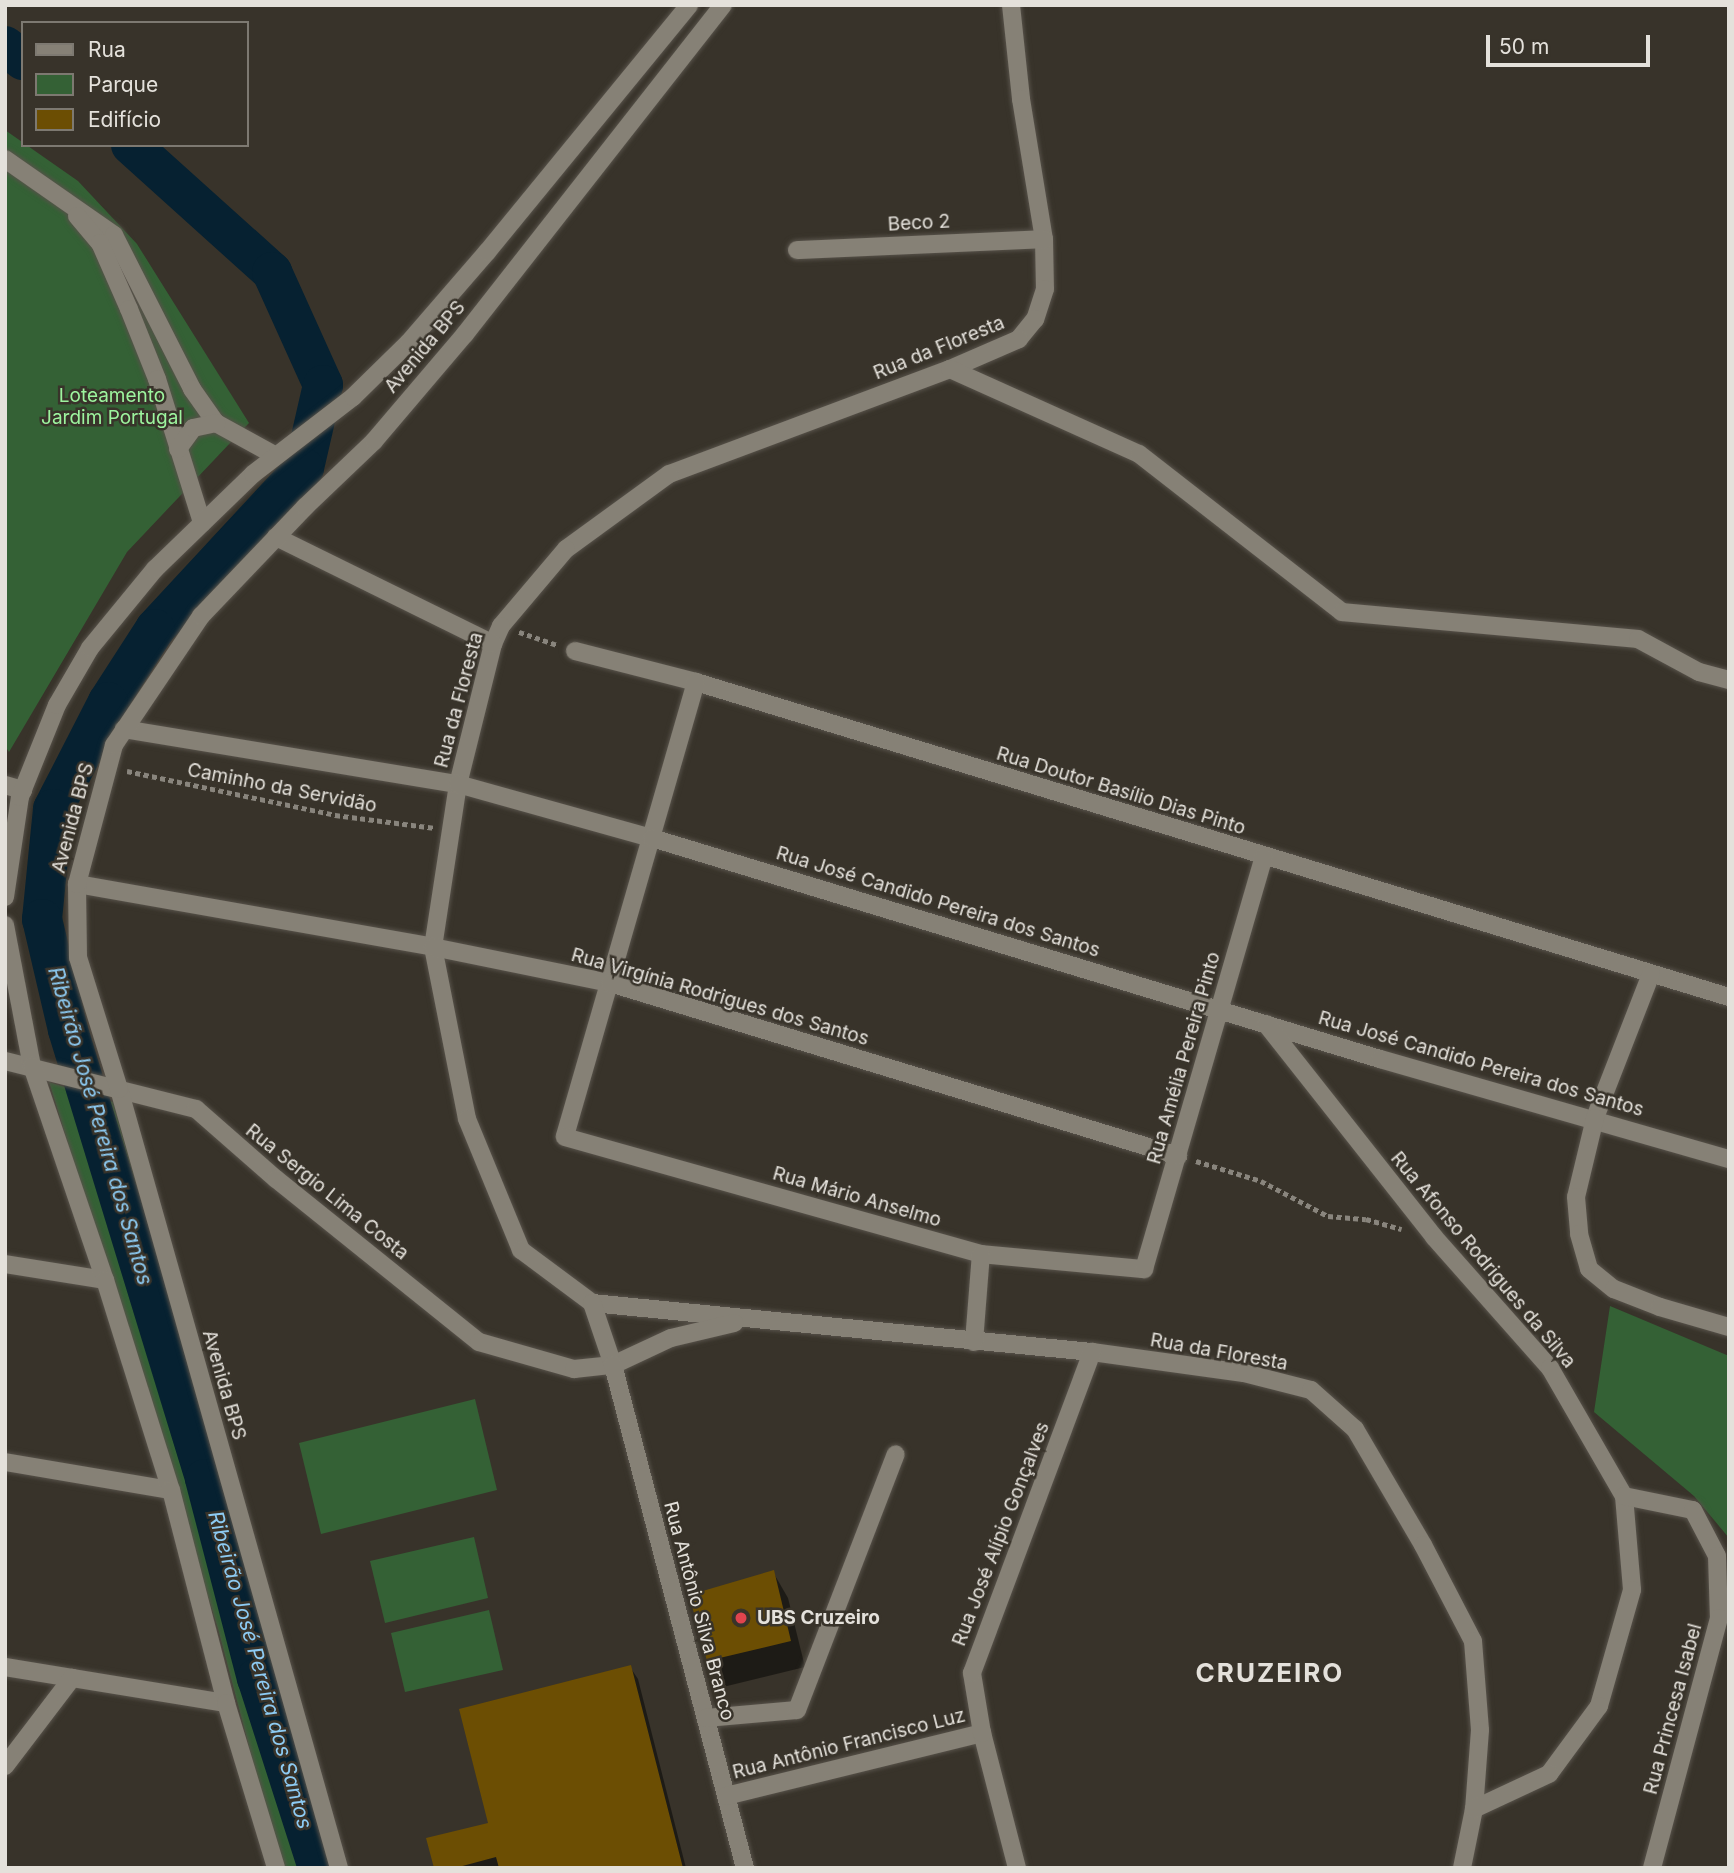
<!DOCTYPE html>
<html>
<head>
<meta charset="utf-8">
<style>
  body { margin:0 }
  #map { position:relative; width:1734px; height:1873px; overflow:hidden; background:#38332a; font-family:Inter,sans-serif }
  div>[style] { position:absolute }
  .green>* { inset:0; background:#346135 }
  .shadow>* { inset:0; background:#0007 }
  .river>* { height:40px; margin:-20px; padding:0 20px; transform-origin:20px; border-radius:20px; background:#062131 }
  .building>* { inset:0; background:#6c4e03 }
  .path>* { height:4.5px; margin-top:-2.25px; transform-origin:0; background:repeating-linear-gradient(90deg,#89857d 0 5px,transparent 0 8.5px) }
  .roads { filter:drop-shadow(0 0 2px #57524a) drop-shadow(0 0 2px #57524a) }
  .street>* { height:18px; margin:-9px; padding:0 9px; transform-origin:9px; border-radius:9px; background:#868176 }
  .secondary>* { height:18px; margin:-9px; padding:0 9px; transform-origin:9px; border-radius:9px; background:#868176 }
  .dots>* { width:19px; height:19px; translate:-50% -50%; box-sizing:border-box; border:4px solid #38332a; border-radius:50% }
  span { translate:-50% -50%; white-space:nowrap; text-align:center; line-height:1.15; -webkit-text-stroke:5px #38332a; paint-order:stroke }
  .street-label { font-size:19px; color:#e4e1db }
  .park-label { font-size:19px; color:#9df49e }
  .poi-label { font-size:19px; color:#e4e1db; font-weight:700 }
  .left { translate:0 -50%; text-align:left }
  .water-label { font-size:21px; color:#8dcbf3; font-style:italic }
  .district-label { font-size:26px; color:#e4e1db; font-weight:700; letter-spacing:2px }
  .frame { position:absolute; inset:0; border:7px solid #e4e1db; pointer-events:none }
  .legend { position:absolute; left:21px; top:21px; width:228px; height:126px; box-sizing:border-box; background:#38332a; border:2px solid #7d7971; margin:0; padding:9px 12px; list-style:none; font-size:21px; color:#e4e1db }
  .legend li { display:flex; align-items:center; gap:14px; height:35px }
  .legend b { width:35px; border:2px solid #7d7971 }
  .scale { position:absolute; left:1486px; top:35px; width:164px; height:32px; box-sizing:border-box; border:4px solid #e4e1db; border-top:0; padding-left:9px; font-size:21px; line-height:24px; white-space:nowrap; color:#e4e1db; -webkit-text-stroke:5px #38332a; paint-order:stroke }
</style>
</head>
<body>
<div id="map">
  <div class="green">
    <div style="clip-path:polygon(5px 130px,78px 181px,137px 244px,249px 423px,127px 552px,9px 752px,5px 746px)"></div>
    <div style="clip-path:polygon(49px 1082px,113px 1102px,328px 1868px,281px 1868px,218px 1629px)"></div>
    <div style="clip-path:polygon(1610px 1306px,1729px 1356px,1729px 1538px,1694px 1496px,1594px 1412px)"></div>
    <div style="clip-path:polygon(475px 1399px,497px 1490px,321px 1534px,299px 1443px)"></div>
    <div style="clip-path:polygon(474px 1537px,488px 1598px,385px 1623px,370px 1561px)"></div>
    <div style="clip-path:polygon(489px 1610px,503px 1670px,405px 1692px,391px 1633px)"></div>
  </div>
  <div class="shadow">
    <div style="clip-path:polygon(773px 1572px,788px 1598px,805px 1667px,723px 1687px,708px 1660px)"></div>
    <div style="clip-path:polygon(630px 1667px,638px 1679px,686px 1868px,436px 1868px,490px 1824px)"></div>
  </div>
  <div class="river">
    <div style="left:5px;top:46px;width:23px;rotate:38deg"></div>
    <div style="left:131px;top:145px;width:190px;rotate:42deg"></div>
    <div style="left:272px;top:272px;width:124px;rotate:65.7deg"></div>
    <div style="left:323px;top:385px;width:85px;rotate:102.9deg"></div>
    <div style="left:304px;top:468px;width:219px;rotate:132.8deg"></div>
    <div style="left:155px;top:629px;width:87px;rotate:122.8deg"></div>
    <div style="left:108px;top:702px;width:120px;rotate:117.2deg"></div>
    <div style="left:53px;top:809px;width:111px;rotate:95.7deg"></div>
    <div style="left:42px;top:919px;width:114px;rotate:76.8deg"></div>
    <div style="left:68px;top:1030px;width:469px;rotate:73deg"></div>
    <div style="left:205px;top:1479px;width:206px;rotate:75.4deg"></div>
    <div style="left:257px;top:1678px;width:200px;rotate:72.2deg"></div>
  </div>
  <div class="building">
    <div style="clip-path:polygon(774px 1570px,791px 1641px,707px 1661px,689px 1595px)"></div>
    <div style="clip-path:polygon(631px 1665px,683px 1868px,499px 1868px,496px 1857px,455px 1868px,434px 1868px,426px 1838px,488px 1823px,459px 1709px)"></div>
  </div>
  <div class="path">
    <div style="left:519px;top:632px;width:40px;rotate:18.9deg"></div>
    <div style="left:127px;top:771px;width:213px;rotate:11.9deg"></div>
    <div style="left:335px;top:815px;width:101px;rotate:7.4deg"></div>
    <div style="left:1196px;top:1161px;width:68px;rotate:17.1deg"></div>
    <div style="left:1261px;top:1181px;width:76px;rotate:27.6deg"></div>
    <div style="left:1328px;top:1216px;width:38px;rotate:5deg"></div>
    <div style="left:1366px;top:1219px;width:37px;rotate:16deg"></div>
  </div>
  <div class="roads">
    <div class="street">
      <div style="left:1011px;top:5px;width:95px;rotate:83.9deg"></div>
      <div style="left:1021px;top:99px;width:142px;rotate:80.7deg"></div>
      <div style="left:1044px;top:239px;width:50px;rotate:88.9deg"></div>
      <div style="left:1045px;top:289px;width:32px;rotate:108deg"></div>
      <div style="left:1035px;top:319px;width:26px;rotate:129deg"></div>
      <div style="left:1019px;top:339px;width:75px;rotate:156.5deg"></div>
      <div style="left:950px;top:369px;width:300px;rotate:159.5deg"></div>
      <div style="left:669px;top:474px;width:127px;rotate:143.9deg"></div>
      <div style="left:566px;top:549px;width:101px;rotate:130.2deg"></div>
      <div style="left:501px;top:626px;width:20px;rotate:114deg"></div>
      <div style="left:493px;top:644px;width:144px;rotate:104deg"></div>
      <div style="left:458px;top:784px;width:165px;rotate:98.7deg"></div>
      <div style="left:433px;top:947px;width:175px;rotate:78.8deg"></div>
      <div style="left:467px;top:1119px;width:142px;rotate:67.6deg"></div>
      <div style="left:521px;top:1250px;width:89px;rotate:36.7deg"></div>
      <div style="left:592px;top:1303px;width:502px;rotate:5.6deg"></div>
      <div style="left:1092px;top:1352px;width:153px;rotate:7.9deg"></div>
      <div style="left:1244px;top:1373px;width:69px;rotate:14.2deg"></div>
      <div style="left:1311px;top:1390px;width:59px;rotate:41.6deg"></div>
      <div style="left:1355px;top:1429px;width:134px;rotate:59.6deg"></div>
      <div style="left:1423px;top:1545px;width:108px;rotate:62.5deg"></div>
      <div style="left:1473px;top:1641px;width:89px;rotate:85.5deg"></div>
      <div style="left:1480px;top:1730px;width:79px;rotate:94.3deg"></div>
      <div style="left:1474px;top:1809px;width:60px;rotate:101.5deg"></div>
      <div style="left:5px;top:159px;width:133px;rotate:34.9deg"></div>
      <div style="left:114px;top:235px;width:173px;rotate:63.1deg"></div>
      <div style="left:192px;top:389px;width:42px;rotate:54.8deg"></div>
      <div style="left:216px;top:423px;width:68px;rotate:28.8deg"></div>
      <div style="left:77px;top:216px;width:35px;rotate:50deg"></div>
      <div style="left:100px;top:243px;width:72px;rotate:66.3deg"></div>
      <div style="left:129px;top:309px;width:75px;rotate:68.2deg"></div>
      <div style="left:157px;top:379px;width:151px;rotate:72.6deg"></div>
      <div style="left:797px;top:250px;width:247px;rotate:-2.5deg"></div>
      <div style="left:950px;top:369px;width:207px;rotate:24.2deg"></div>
      <div style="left:1139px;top:454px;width:257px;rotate:37.9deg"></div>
      <div style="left:1342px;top:612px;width:297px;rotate:5.2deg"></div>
      <div style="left:1638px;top:639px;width:69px;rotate:28.4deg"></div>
      <div style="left:1699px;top:672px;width:31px;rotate:15deg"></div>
      <div style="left:178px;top:449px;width:26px;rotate:-54deg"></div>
      <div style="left:193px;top:428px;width:24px;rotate:-12deg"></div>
      <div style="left:276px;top:537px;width:242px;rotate:26.2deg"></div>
      <div style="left:575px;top:651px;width:125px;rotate:14.4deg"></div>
      <div style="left:696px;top:682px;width:1080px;rotate:16.96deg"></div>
      <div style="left:696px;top:682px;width:473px;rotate:106.1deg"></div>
      <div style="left:565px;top:1137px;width:432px;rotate:15.7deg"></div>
      <div style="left:981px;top:1254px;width:164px;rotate:5.3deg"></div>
      <div style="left:1144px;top:1269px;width:429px;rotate:-73.8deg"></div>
      <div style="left:124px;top:729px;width:338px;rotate:9.4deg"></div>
      <div style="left:458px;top:784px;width:201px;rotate:15.6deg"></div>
      <div style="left:652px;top:838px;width:761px;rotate:16.89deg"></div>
      <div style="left:1380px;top:1059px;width:363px;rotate:16deg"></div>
      <div style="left:5px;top:785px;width:19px;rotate:16deg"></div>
      <div style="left:77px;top:884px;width:362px;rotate:10deg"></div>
      <div style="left:433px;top:947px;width:181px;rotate:11.5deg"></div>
      <div style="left:610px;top:983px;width:594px;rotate:16.94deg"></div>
      <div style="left:1651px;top:974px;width:155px;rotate:111.3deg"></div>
      <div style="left:1595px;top:1118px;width:81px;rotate:103.5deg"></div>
      <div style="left:1576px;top:1197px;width:37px;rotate:85deg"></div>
      <div style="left:1579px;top:1234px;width:36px;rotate:74deg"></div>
      <div style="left:1589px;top:1269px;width:32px;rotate:39deg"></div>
      <div style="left:1614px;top:1289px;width:49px;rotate:21.4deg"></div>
      <div style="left:1660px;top:1307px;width:72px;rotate:16.2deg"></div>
      <div style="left:1266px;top:1024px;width:271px;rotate:51.7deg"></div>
      <div style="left:1434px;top:1237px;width:175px;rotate:48.5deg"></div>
      <div style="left:1550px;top:1368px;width:148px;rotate:60deg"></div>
      <div style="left:1624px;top:1496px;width:94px;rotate:85.1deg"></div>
      <div style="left:1632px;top:1590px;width:121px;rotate:105.9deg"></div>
      <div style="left:1599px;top:1706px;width:84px;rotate:126.3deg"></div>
      <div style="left:1549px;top:1774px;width:83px;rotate:155deg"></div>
      <div style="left:5px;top:1061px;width:197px;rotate:14.1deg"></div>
      <div style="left:196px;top:1109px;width:106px;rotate:41.2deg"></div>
      <div style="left:276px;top:1179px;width:260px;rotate:38.8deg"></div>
      <div style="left:479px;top:1342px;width:99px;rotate:15.9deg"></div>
      <div style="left:574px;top:1369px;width:39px;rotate:-6deg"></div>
      <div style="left:613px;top:1365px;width:64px;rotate:-25deg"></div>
      <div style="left:671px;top:1338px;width:65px;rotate:-13.4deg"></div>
      <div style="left:5px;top:1264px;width:101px;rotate:9.1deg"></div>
      <div style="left:592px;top:1303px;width:65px;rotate:71.3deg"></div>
      <div style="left:613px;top:1365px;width:520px;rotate:75.3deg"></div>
      <div style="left:974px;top:1342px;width:88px;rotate:-85.5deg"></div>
      <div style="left:5px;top:1462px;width:168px;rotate:9.6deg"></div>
      <div style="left:1624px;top:1496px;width:70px;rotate:11.5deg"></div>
      <div style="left:1693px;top:1510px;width:52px;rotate:62.4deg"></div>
      <div style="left:1717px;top:1556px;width:62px;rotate:88.2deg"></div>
      <div style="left:1719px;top:1618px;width:259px;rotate:105deg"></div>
      <div style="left:5px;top:1667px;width:224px;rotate:9.3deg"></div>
      <div style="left:706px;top:1718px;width:91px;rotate:-5deg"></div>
      <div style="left:797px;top:1710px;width:274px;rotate:-68.9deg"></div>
      <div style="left:5px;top:1766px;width:111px;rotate:-52.7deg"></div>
      <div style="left:726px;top:1796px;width:264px;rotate:-13.8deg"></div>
      <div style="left:1017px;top:1868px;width:139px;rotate:-104.5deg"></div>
      <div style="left:982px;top:1733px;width:61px;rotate:-99.5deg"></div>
      <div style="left:972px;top:1673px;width:343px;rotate:-69.5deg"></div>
    </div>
    <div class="secondary">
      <div style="left:5px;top:897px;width:101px;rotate:-81.5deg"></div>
      <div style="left:20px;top:797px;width:99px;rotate:-68.1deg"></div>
      <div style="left:57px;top:705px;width:66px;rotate:-59.9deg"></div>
      <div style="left:90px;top:648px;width:102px;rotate:-50.6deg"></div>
      <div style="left:155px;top:569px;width:136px;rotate:-44.1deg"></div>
      <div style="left:253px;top:474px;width:126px;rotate:-37.6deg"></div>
      <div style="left:353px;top:397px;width:78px;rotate:-44.5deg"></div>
      <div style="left:409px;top:342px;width:119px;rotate:-49.1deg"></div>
      <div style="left:487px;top:252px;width:319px;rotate:-50.7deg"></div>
      <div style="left:5px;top:925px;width:144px;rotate:79.2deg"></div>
      <div style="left:32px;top:1066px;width:226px;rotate:71.2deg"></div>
      <div style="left:105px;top:1280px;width:220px;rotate:72.6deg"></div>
      <div style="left:171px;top:1490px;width:220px;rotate:75.5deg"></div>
      <div style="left:226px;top:1703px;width:172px;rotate:73.1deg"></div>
      <div style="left:339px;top:1868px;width:809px;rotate:-105.77deg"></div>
      <div style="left:119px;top:1089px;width:138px;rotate:-107.3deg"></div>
      <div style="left:78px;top:957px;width:73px;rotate:-90.8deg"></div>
      <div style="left:77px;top:884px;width:144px;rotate:-75.1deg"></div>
      <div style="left:114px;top:745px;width:156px;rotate:-56deg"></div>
      <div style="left:201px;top:616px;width:151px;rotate:-46.3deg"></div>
      <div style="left:305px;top:507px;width:95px;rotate:-43.7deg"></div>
      <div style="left:374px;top:441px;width:140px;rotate:-49.6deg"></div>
      <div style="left:465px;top:334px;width:418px;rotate:-51.9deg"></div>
    </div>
  </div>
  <div class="dots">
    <div style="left:741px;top:1618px;background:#e0444e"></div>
  </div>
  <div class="street-label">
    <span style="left:919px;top:223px;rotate:-3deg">Beco 2</span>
    <span style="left:425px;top:347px;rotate:-50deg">Avenida BPS</span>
    <span style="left:939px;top:348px;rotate:-22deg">Rua da Floresta</span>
    <span style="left:459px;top:700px;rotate:-75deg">Rua da Floresta</span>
    <span style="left:282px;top:788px;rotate:11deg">Caminho da Servidão</span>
    <span style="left:1121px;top:791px;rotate:17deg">Rua Doutor Basílio Dias Pinto</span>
    <span style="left:73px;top:818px;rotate:-75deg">Avenida BPS</span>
    <span style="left:938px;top:902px;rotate:17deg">Rua José Candido Pereira dos Santos</span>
    <span style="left:720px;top:997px;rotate:16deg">Rua Virgínia Rodrigues dos Santos</span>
    <span style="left:1184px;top:1058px;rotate:-74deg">Rua Amélia Pereira Pinto</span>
    <span style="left:1481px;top:1064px;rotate:16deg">Rua José Candido Pereira dos Santos</span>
    <span style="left:327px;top:1192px;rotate:39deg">Rua Sergio Lima Costa</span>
    <span style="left:857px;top:1197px;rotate:16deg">Rua Mário Anselmo</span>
    <span style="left:1483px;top:1260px;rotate:50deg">Rua Afonso Rodrigues da Silva</span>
    <span style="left:1219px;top:1352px;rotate:10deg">Rua da Floresta</span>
    <span style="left:224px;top:1385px;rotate:74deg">Avenida BPS</span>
    <span style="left:1001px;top:1534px;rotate:-69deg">Rua José Alípio Gonçalves</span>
    <span style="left:699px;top:1611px;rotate:75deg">Rua Antônio Silva Branco</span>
    <span style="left:1673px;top:1709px;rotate:-75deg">Rua Princesa Isabel</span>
    <span style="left:849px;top:1744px;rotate:-14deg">Rua Antônio Francisco Luz</span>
  </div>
  <div class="park-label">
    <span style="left:112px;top:407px">Loteamento<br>Jardim Portugal</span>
  </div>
  <div class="poi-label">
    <span class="left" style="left:757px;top:1618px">UBS Cruzeiro</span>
  </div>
  <div class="water-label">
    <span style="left:100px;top:1126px;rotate:74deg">Ribeirão José Pereira dos Santos</span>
    <span style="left:260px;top:1670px;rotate:74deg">Ribeirão José Pereira dos Santos</span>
  </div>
  <div class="district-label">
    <span style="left:1270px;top:1673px">CRUZEIRO</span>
  </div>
  <div class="frame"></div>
  <ul class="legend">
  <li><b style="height:9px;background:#868176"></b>Rua</li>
  <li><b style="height:19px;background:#346135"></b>Parque</li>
  <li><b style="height:19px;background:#6c4e03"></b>Edifício</li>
  </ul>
  <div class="scale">50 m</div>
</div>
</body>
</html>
